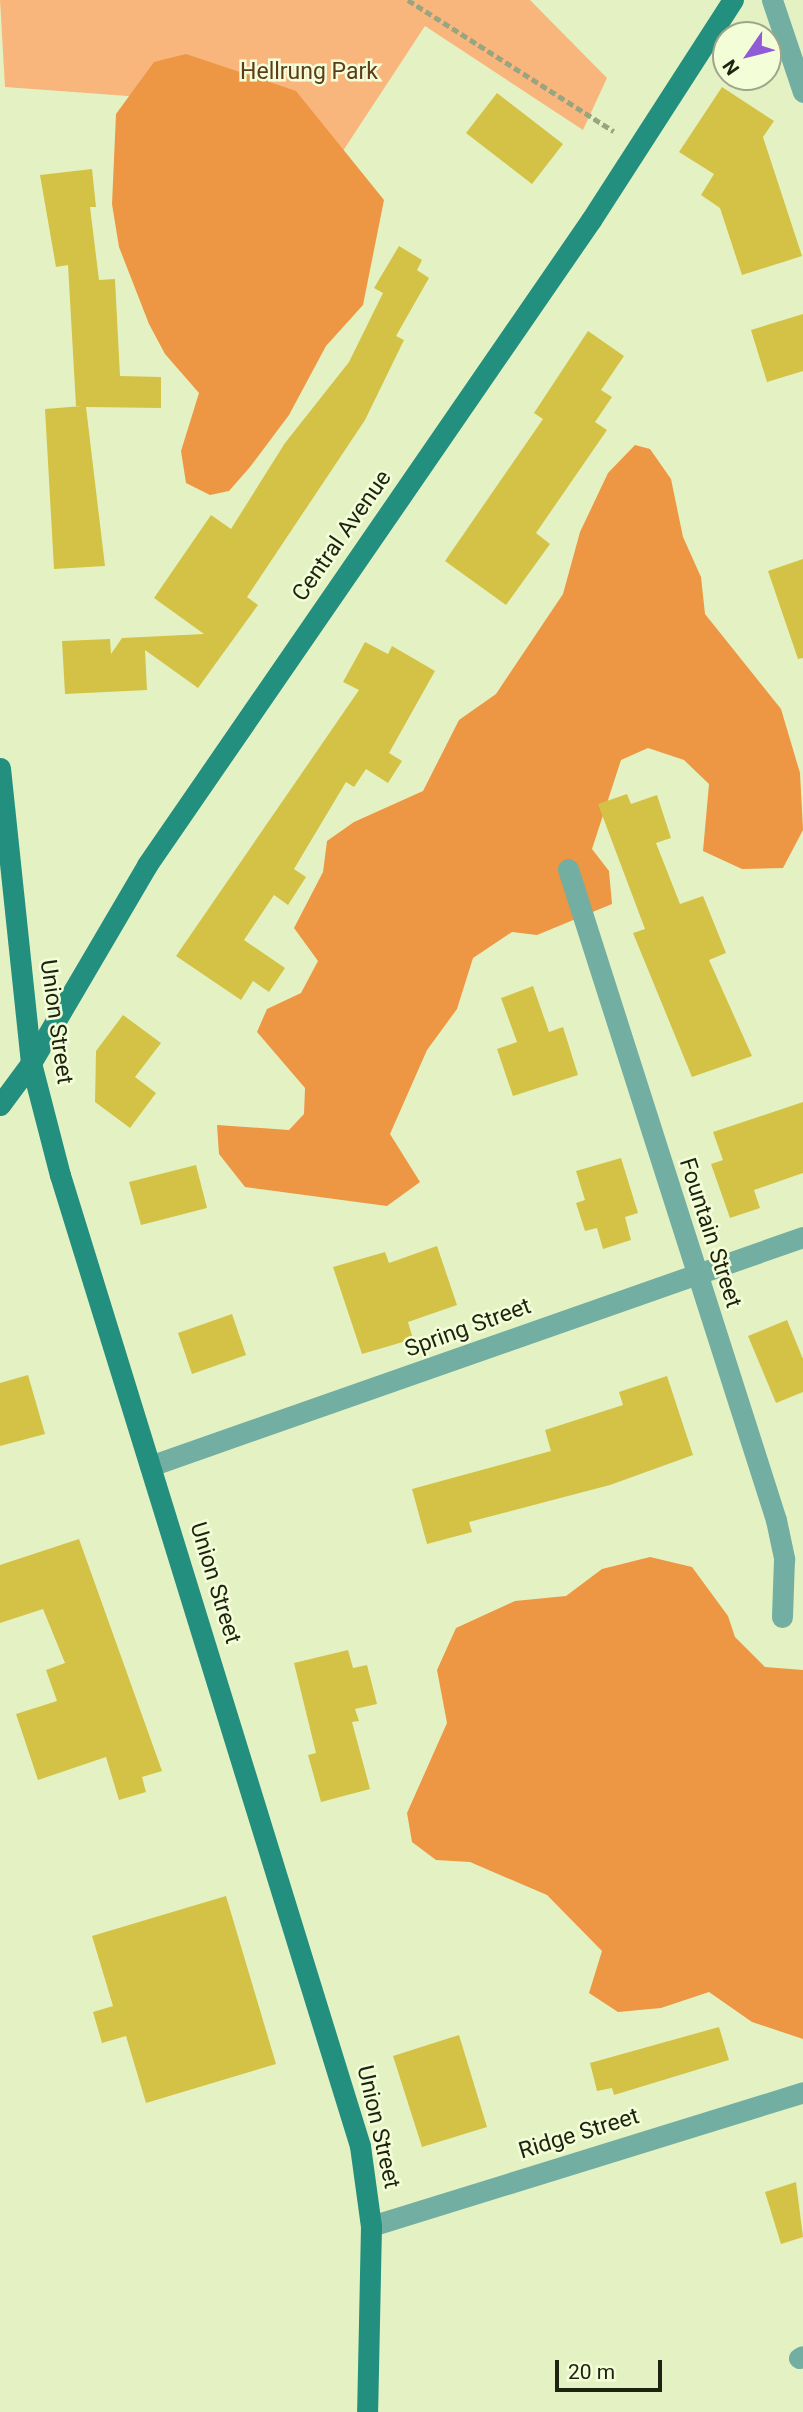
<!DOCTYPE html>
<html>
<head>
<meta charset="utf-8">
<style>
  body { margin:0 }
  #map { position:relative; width:803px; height:2412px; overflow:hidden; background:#e4f2c3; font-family:Roboto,sans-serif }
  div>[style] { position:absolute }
  .green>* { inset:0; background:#f9b67c }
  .forest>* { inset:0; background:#ed9643 }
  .building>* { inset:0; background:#d4c246 }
  .path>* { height:4.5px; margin-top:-2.25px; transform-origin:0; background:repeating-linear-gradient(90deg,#99a480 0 7px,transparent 0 10.5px) }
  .street>* { height:21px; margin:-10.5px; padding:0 10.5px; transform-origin:10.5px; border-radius:10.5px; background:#72aea2 }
  .secondary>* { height:21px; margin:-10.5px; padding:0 10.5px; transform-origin:10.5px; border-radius:10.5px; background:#228f7f }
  span { translate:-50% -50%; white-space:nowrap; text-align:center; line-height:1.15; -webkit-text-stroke:5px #f3fed8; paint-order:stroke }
  .park-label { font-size:23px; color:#5f3b1a }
  .street-label { font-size:23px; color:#1d2211 }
  .north { position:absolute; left:712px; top:21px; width:70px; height:70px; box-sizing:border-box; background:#f3fed8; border:2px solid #9da688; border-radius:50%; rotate:235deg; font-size:19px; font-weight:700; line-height:28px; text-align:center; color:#1d2211 }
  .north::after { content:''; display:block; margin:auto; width:24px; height:32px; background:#905cd5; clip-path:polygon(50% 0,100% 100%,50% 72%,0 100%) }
  .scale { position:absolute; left:555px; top:2360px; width:107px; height:32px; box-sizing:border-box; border:4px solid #1d2211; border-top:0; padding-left:9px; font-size:21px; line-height:24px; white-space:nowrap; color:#1d2211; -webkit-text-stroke:5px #f3fed8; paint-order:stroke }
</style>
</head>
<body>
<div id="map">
  <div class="green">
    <div style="clip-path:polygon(0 0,530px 0,607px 78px,583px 130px,425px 26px,337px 160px,182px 100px,5px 87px)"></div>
  </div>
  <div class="forest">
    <div style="clip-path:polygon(186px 54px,296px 91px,384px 200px,363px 305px,326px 346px,289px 415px,250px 467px,229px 491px,210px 495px,186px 483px,181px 451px,199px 393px,165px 354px,149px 324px,119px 247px,112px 204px,116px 114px,154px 62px)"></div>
    <div style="clip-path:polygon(635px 445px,650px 449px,671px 479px,683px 537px,701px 577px,705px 614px,781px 709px,800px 773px,803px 830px,783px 868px,742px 869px,703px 851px,709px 784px,684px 760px,648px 748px,621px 760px,592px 849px,609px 871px,612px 904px,537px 935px,512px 932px,473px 958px,457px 1009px,427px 1050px,390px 1134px,420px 1182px,387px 1206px,245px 1187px,219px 1154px,217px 1125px,289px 1130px,304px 1114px,305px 1088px,257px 1032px,267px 1009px,301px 993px,318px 961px,294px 928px,323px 872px,327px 841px,354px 822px,423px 791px,459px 720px,496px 694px,563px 594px,580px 532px,608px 473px)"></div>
    <div style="clip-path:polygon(650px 1557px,692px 1567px,728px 1616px,735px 1637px,765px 1667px,803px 1670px,803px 2039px,752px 2022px,709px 1992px,661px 2008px,618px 2012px,589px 1993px,602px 1951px,547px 1895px,470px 1862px,436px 1860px,412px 1842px,407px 1813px,447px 1723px,437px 1670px,456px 1628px,515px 1601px,566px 1596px,602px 1569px)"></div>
  </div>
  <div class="building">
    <div style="clip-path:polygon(722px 87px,774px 121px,763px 137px,802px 256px,742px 275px,720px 208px,701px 195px,714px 174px,679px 152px)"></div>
    <div style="clip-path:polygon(497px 93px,563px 144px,532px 184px,466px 133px)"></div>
    <div style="clip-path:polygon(92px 169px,96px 207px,90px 207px,99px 280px,115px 279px,120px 376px,161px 377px,161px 408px,86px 407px,105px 566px,54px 569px,45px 409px,82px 406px,76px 406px,68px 265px,56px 267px,40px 175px)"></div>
    <div style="clip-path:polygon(399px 246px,422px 260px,417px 270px,429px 278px,396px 336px,404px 340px,365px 420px,247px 597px,258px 605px,198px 688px,145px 650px,147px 690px,65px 694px,62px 641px,110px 639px,111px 654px,122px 638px,204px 634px,154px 598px,211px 515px,231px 529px,285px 443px,349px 362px,383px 293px,374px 288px)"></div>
    <div style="clip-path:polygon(803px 314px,803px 371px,767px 382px,751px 330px)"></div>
    <div style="clip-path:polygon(588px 331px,624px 356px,601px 390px,612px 397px,595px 422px,607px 430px,536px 533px,550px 544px,506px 605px,445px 561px,543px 419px,534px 413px)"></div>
    <div style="clip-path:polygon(803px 559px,803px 658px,798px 659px,768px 571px)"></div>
    <div style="clip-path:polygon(365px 642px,388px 654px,392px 646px,435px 671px,389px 753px,402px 761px,388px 783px,366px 769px,354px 787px,346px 782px,294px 869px,306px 877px,288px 905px,274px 895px,244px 940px,285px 968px,269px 992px,253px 981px,241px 1000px,176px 956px,359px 690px,343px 682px)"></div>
    <div style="clip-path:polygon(627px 794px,631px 804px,657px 795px,671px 838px,656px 843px,680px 904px,703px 896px,726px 953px,709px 960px,752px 1056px,692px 1077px,633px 933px,645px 929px,598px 804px)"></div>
    <div style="clip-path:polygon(533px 986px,549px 1032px,563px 1027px,578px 1075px,513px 1096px,497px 1049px,517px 1042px,501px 998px)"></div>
    <div style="clip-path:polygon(123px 1015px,161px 1043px,135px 1077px,156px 1093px,130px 1128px,95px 1102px,96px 1051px)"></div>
    <div style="clip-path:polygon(803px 1102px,803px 1173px,754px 1190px,760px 1208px,730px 1218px,711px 1164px,723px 1160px,713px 1132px)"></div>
    <div style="clip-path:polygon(621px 1158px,638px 1213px,625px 1217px,631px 1240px,603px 1249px,597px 1228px,585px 1231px,576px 1203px,585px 1200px,576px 1171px)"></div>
    <div style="clip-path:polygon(196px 1165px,207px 1208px,141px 1225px,129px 1182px)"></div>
    <div style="clip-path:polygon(437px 1246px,457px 1305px,408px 1322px,413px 1339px,362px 1354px,333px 1267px,385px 1252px,389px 1263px)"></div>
    <div style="clip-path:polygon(232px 1314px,246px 1355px,192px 1374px,178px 1333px)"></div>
    <div style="clip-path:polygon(787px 1320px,803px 1359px,803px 1392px,776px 1403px,748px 1336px)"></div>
    <div style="clip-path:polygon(28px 1375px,45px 1434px,0 1446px,0 1383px)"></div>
    <div style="clip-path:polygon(667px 1376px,693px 1455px,610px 1485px,469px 1522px,472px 1532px,427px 1544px,412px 1489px,551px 1451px,545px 1430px,623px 1405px,619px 1392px)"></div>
    <div style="clip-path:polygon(79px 1539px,162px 1771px,142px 1777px,146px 1792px,119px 1800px,106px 1757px,38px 1780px,16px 1714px,57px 1701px,46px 1670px,65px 1663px,43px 1609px,0 1623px,0 1565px)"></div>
    <div style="clip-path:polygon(348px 1650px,353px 1668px,367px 1665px,377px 1704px,355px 1709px,359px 1721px,352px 1722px,370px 1789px,321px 1802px,308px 1755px,316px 1753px,294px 1663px)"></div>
    <div style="clip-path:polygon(226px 1896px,276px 2064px,146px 2103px,126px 2036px,102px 2043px,93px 2012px,113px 2006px,92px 1936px)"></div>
    <div style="clip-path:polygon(719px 2027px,729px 2060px,614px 2095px,612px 2088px,597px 2091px,590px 2063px)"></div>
    <div style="clip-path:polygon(459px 2035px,487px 2127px,422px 2147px,393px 2056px)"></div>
    <div style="clip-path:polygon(796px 2182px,803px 2237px,781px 2244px,765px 2192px)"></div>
  </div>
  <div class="path">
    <div style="left:408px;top:0;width:244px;rotate:32.5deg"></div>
  </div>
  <div class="street">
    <div style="left:772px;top:0;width:97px;rotate:71.4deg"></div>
    <div style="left:568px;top:869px;width:683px;rotate:72.28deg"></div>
    <div style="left:776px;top:1520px;width:40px;rotate:78deg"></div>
    <div style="left:784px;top:1559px;width:58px;rotate:92deg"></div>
    <div style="left:150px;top:1466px;width:692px;rotate:-19.33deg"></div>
    <div style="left:371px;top:2226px;width:452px;rotate:-17.2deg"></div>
    <div style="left:799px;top:2358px;width:4px;rotate:-27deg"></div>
  </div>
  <div class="secondary">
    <div style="left:0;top:768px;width:297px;rotate:84deg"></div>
    <div style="left:31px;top:1063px;width:116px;rotate:75.5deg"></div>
    <div style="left:60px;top:1175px;width:1016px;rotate:72.83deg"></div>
    <div style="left:360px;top:2146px;width:81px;rotate:82.2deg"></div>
    <div style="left:371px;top:2226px;width:186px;rotate:91.2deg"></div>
    <div style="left:0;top:1105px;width:52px;rotate:-53.6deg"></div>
    <div style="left:31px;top:1063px;width:229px;rotate:-59.6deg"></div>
    <div style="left:147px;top:865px;width:783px;rotate:-55.46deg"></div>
    <div style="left:591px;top:220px;width:262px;rotate:-57.2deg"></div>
  </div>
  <div class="park-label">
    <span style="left:309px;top:72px">Hellrung Park</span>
  </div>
  <div class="street-label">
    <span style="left:342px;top:536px;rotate:-55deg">Central Avenue</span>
    <span style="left:56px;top:1022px;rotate:82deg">Union Street</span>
    <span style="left:710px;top:1233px;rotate:72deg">Fountain Street</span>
    <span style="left:468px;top:1328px;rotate:-20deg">Spring Street</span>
    <span style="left:215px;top:1583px;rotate:73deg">Union Street</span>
    <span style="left:378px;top:2127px;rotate:77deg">Union Street</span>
    <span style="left:579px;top:2134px;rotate:-17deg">Ridge Street</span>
  </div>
  <div class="north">N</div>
  <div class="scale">20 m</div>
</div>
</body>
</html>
